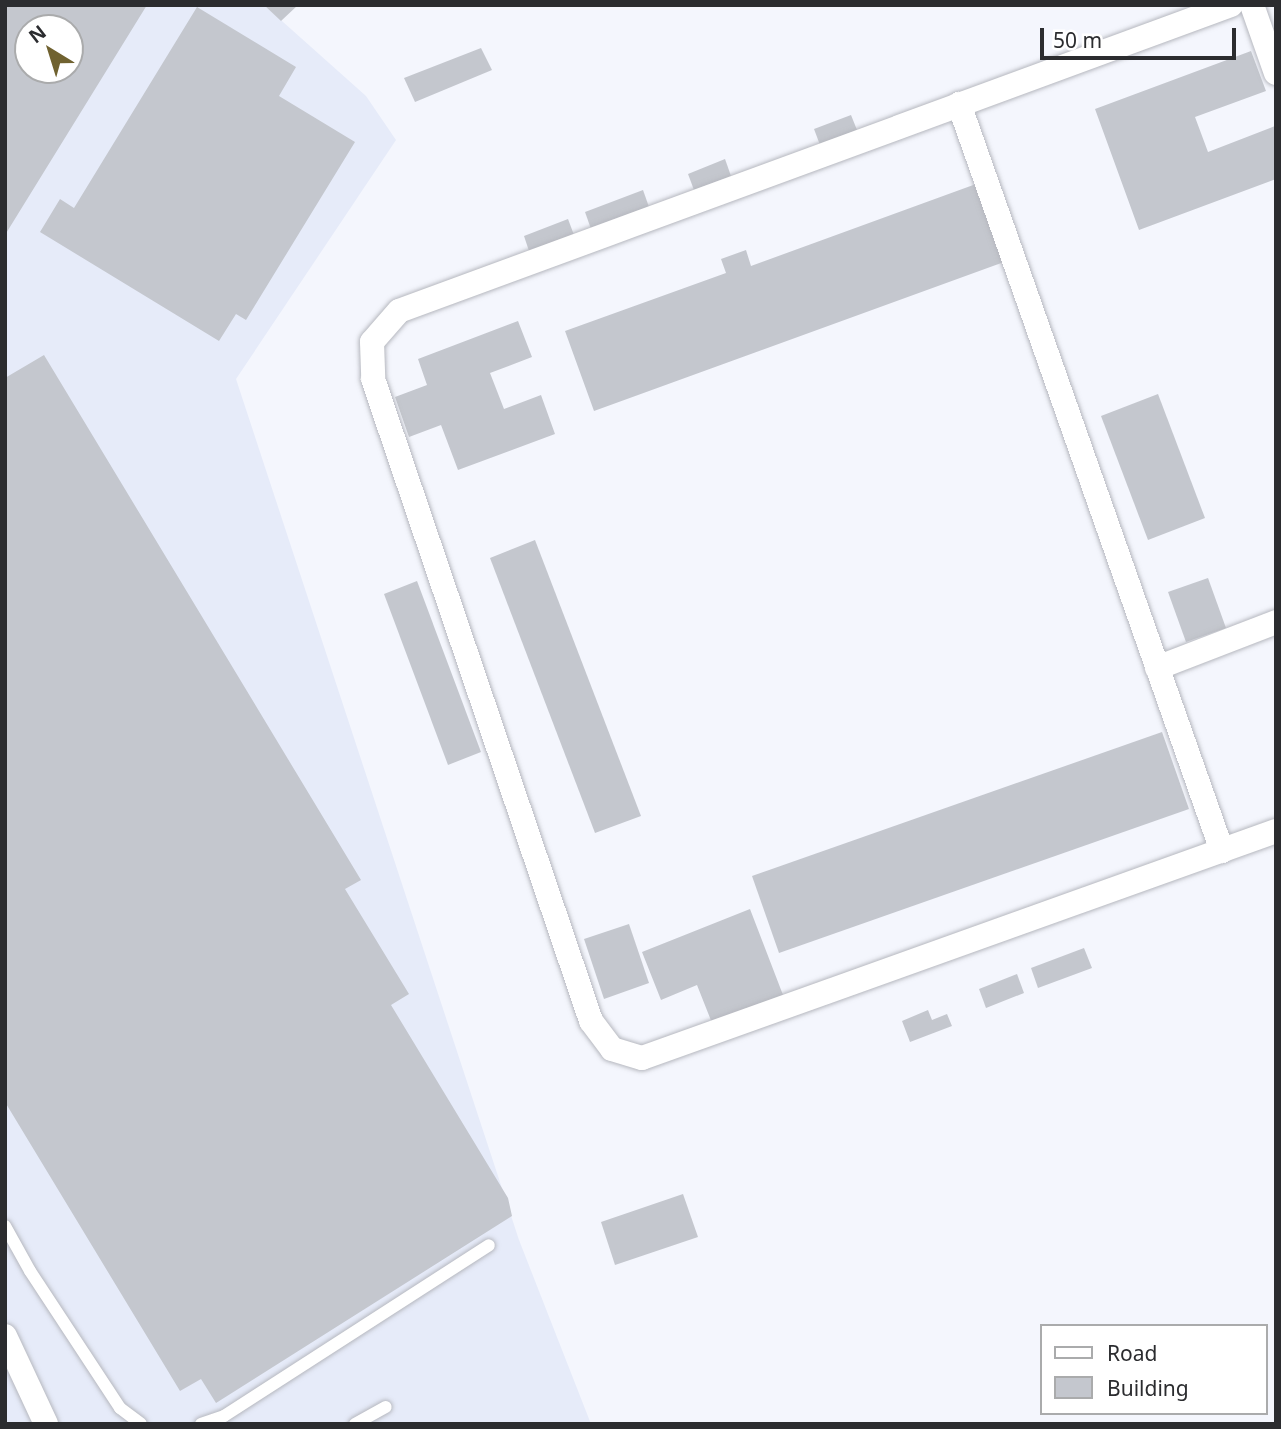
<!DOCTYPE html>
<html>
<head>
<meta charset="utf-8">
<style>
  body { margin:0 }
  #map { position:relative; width:1281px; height:1429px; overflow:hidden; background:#f4f6fd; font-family:"Noto Sans",sans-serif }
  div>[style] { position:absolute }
  .built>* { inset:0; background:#e6ebf9 }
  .building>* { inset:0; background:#c4c7ce }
  .roads { filter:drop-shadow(0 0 2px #b6b8bf) drop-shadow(0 0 2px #b6b8bf) }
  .lane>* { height:12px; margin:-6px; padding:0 6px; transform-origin:6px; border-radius:6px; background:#fff }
  .street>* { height:24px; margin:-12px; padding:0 12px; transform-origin:12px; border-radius:12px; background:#fff }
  span { translate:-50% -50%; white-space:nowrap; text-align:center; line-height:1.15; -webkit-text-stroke:6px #fff; paint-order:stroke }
  .frame { position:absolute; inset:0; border:7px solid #2b2c2f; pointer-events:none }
  .legend { position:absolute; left:1040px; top:1324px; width:228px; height:91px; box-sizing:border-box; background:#fff; border:2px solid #aaabac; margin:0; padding:9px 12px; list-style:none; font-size:21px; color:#2b2c2f }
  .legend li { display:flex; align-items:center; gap:14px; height:35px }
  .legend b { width:35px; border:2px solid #aaabac }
  .north { position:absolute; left:14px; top:14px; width:70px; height:70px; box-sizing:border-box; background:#fff; border:2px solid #aaabac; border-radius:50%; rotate:322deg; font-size:19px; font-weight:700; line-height:28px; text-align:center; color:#2b2c2f }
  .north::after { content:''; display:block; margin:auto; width:24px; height:32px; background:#706230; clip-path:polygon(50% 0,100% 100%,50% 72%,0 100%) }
  .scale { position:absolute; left:1040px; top:28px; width:196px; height:32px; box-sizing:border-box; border:4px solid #2b2c2f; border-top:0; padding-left:9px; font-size:21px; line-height:24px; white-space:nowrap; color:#2b2c2f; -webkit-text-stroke:5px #fff; paint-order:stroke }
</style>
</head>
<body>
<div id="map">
  <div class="built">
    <div style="clip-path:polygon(evenodd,5px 5px,264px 5px,366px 96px,396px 140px,236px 379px,519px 1240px,591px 1424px,56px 1424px,5px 1316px,5px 5px,28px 28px,70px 28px,70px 70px,28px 70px,28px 28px)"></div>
    <div style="clip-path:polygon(5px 1357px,36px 1424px,5px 1424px)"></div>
  </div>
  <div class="building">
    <div style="clip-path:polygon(evenodd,5px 5px,147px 5px,5px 235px,5px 5px,28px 28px,70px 28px,70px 70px,28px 70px,28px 28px)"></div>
    <div style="clip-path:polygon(264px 5px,298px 5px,281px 21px)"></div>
    <div style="clip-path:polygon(197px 7px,296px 67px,279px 96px,355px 142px,246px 320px,236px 314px,219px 341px,40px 232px,60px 199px,74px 208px)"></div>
    <div style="clip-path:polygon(481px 48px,492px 70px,415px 102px,404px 78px)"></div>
    <div style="clip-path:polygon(1251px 51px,1266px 91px,1195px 117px,1208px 152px,1275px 126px,1276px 179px,1139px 230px,1095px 109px)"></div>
    <div style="clip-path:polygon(851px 115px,857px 130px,820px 145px,814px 129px)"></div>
    <div style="clip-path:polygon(725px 159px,731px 176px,694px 190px,688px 174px)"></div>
    <div style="clip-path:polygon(976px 184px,1004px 262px,594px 411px,565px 331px,726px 273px,721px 259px,746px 250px,751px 266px)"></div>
    <div style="clip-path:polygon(643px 190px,649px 207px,591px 229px,585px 212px)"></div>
    <div style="clip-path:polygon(568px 219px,574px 235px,529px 251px,524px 236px)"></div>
    <div style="clip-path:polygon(518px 321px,532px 357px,490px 373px,504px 409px,541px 395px,555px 434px,458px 470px,441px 425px,409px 437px,395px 397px,427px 385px,418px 359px)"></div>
    <div style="clip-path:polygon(44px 355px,361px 880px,345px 889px,409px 994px,391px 1005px,508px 1198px,512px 1216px,216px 1403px,201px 1379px,180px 1391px,5px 1102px,5px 378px)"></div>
    <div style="clip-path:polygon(1158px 394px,1205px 518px,1148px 540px,1101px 416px)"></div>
    <div style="clip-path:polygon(535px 540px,641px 816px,595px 833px,490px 558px)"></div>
    <div style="clip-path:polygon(1208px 578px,1226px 628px,1186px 642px,1168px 592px)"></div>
    <div style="clip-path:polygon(417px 581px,481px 752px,448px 765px,384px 594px)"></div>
    <div style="clip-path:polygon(1162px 732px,1189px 809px,779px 953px,752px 876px)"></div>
    <div style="clip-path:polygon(750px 909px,783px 995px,712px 1023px,697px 985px,661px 1000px,642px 952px)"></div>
    <div style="clip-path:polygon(629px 924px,649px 983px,604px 999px,584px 939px)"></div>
    <div style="clip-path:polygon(1084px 948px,1092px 968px,1038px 988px,1031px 968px)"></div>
    <div style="clip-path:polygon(1017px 974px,1024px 993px,986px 1008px,979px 989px)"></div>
    <div style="clip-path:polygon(928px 1010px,932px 1020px,947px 1014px,952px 1026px,910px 1042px,902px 1021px)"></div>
    <div style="clip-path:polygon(683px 1194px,698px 1237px,615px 1265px,601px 1222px)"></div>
  </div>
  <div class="roads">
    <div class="lane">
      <div style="left:5px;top:1226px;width:51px;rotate:60.9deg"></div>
      <div style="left:30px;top:1271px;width:164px;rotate:56.7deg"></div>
      <div style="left:120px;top:1408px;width:26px;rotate:37deg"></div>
      <div style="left:201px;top:1424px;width:24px;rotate:-19deg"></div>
      <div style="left:224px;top:1416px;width:315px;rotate:-32.8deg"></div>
      <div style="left:355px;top:1424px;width:35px;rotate:-29deg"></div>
    </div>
    <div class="street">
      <div style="left:1231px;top:5px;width:886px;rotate:159.81deg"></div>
      <div style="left:399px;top:311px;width:41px;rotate:131.1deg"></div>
      <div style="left:372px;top:342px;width:37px;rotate:88deg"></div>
      <div style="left:373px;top:379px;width:678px;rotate:71.24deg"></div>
      <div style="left:591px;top:1021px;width:35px;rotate:53deg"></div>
      <div style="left:612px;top:1049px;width:31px;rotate:17deg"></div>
      <div style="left:642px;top:1058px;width:673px;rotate:-19.7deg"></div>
      <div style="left:1252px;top:5px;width:72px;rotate:70.6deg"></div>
      <div style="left:959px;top:104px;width:792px;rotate:70.6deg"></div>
      <div style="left:1157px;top:668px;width:128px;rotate:-21.1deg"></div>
      <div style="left:5px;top:1336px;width:97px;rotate:65deg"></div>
    </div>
  </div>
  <div class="frame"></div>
  <ul class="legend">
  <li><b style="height:9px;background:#fff"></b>Road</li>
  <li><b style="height:19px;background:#c4c7ce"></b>Building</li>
  </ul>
  <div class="north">N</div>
  <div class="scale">50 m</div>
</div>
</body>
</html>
